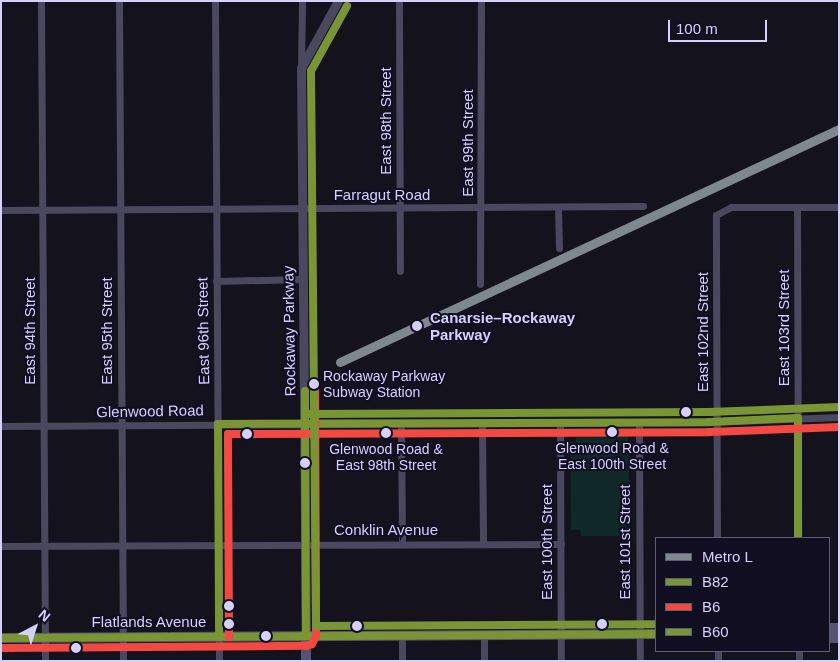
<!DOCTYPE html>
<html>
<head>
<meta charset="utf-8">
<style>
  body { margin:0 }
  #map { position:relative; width:840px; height:662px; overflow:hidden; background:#14121d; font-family:Arial,sans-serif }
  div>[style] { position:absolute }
  .green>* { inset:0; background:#112828 }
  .minor>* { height:7px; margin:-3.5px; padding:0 3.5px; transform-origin:3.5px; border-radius:3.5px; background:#49485e }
  .tertiary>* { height:9px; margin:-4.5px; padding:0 4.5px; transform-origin:4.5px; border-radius:4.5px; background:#49485e }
  .secondary>* { height:10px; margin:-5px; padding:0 5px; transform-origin:5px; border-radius:5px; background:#555470 }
  .bus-1>* { height:8px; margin:-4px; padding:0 4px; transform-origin:4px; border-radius:4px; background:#799534 }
  .bus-2>* { height:8px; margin:-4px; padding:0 4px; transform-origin:4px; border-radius:4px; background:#f24942 }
  .bus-3>* { height:8px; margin:-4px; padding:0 4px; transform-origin:4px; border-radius:4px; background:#799534 }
  .metro-1>* { height:9px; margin:-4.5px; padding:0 4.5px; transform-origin:4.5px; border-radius:4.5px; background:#7f888f }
  .dots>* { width:14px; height:14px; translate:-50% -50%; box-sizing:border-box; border:2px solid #110e22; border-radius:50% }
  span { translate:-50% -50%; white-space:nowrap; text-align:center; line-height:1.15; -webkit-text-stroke:4px #110e22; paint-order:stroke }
  .bus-label { font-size:14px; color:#d5d0fe }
  .left { translate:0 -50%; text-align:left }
  .street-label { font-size:15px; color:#d5d0fe }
  .stop-label { font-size:15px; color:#d5d0fe; font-weight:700 }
  .frame { position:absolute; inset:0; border:2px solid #d5d0fe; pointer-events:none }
  .legend { position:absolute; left:655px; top:537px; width:175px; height:115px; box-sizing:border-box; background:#110e22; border:1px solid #5f5c7a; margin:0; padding:6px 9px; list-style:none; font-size:15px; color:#d5d0fe }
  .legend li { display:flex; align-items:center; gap:10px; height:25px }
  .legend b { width:25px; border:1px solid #5f5c7a }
  .north { position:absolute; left:10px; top:602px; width:50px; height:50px; -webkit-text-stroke:4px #110e22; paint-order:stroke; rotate:40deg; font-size:14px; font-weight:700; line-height:20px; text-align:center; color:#d5d0fe }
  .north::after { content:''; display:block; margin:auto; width:18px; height:22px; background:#d5d0fe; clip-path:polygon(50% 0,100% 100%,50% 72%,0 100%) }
  .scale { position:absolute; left:668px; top:20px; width:99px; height:22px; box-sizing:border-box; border:2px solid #d5d0fe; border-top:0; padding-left:6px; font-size:15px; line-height:18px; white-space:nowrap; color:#d5d0fe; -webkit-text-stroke:4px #110e22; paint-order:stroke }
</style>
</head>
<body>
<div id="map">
  <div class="green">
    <div style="clip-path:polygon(576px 431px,628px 431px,630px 540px,620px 539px,620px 536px,581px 536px,580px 530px,571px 530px,570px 442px,576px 442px)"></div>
  </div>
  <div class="minor">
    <div style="left:41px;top:1px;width:660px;rotate:89.65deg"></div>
    <div style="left:119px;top:1px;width:660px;rotate:89.65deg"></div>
    <div style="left:215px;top:1px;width:660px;rotate:89.65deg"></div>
    <div style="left:399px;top:1px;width:270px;rotate:89.8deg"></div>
    <div style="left:301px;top:66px;width:65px;rotate:-89.1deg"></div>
    <div style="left:558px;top:207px;width:41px;rotate:88.6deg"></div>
    <div style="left:797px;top:207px;width:331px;rotate:89.8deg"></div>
    <div style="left:1px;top:210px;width:642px;rotate:-0.36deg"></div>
    <div style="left:216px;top:281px;width:87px;rotate:-1.3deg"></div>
    <div style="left:480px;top:284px;width:283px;rotate:-89.8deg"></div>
    <div style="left:639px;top:422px;width:239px;rotate:89.8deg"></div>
    <div style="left:482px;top:423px;width:120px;rotate:89.5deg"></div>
    <div style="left:560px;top:423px;width:238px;rotate:89.8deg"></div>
    <div style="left:401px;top:424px;width:120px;rotate:89.5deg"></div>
    <div style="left:1px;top:426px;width:708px;rotate:-0.32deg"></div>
    <div style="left:709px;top:422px;width:130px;rotate:-2.2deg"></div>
    <div style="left:717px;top:538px;width:323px;rotate:-90.2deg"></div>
    <div style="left:716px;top:215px;width:17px;rotate:-28deg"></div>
    <div style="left:731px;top:207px;width:108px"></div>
    <div style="left:1px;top:546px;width:560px;rotate:-0.2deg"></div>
    <div style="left:484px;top:635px;width:26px;rotate:90deg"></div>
    <div style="left:402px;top:636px;width:25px;rotate:90deg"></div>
    <div style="left:718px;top:651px;width:10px;rotate:90deg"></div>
    <div style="left:799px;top:651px;width:10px;rotate:90deg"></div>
  </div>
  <div class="tertiary">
    <div style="left:306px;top:636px;width:568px;rotate:-90.5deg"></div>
    <div style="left:301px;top:68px;width:77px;rotate:-61.1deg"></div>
  </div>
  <div class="secondary">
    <div style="left:829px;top:628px;width:10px"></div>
    <div style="left:306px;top:636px;width:25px;rotate:90deg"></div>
    <div style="left:1px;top:638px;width:655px;rotate:-0.35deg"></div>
    <div style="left:829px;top:638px;width:10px"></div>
  </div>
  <div class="bus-1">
    <div style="left:305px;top:391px;width:245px;rotate:89.8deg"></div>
    <div style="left:218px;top:424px;width:491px;rotate:-0.2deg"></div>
    <div style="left:709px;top:422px;width:89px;rotate:-2.6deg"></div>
    <div style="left:798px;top:418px;width:120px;rotate:90deg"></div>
    <div style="left:218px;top:424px;width:213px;rotate:89.7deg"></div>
    <div style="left:1px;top:638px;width:655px;rotate:-0.35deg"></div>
  </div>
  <div class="bus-2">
    <div style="left:229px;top:637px;width:203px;rotate:-90.3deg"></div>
    <div style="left:228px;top:434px;width:481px;rotate:-0.2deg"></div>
    <div style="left:709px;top:432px;width:130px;rotate:-2.2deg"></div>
    <div style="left:1px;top:648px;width:305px;rotate:-0.4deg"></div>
    <div style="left:306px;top:646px;width:6px;rotate:-18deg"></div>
    <div style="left:312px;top:644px;width:9px;rotate:-63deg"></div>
    <div style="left:316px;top:636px;width:245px;rotate:-90.2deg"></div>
  </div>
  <div class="bus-3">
    <div style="left:347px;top:6px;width:74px;rotate:119deg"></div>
    <div style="left:311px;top:71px;width:555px;rotate:89.48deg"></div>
    <div style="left:316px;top:626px;width:340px;rotate:-0.3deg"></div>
    <div style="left:305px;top:414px;width:404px;rotate:-0.3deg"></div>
    <div style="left:709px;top:412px;width:130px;rotate:-2.2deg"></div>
  </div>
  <div class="metro-1">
    <div style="left:340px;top:362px;width:551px;rotate:-25.03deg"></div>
  </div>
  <div class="dots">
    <div style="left:417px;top:326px;background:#d5d0fe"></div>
    <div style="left:314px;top:384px;background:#d5d0fe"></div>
    <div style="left:686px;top:412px;background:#d5d0fe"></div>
    <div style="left:612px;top:432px;background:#d5d0fe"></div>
    <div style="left:386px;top:433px;background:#d5d0fe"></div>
    <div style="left:247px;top:434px;background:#d5d0fe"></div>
    <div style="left:305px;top:463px;background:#d5d0fe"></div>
    <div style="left:229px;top:606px;background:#d5d0fe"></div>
    <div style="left:229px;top:624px;background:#d5d0fe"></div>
    <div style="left:602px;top:624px;background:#d5d0fe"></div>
    <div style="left:357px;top:626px;background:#d5d0fe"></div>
    <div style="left:266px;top:636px;background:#d5d0fe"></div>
    <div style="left:76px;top:648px;background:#d5d0fe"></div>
  </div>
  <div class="bus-label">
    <span class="left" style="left:323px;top:384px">Rockaway Parkway<br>Subway Station</span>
    <span style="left:612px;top:456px">Glenwood Road &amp;<br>East 100th Street</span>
    <span style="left:386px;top:457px">Glenwood Road &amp;<br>East 98th Street</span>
  </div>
  <div class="street-label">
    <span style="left:386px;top:121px;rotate:-90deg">East 98th Street</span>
    <span style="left:468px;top:143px;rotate:-90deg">East 99th Street</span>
    <span style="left:382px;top:195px">Farragut Road</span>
    <span style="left:784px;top:328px;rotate:-90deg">East 103rd Street</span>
    <span style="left:30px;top:331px;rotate:-90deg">East 94th Street</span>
    <span style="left:107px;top:331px;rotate:-90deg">East 95th Street</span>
    <span style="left:203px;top:331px;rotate:-91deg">East 96th Street</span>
    <span style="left:289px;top:331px;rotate:-91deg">Rockaway Parkway</span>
    <span style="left:703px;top:332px;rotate:-90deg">East 102nd Street</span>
    <span style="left:150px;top:411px;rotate:-1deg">Glenwood Road</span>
    <span style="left:386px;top:530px">Conklin Avenue</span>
    <span style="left:547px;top:542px;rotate:-90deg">East 100th Street</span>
    <span style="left:625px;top:542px;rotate:-90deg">East 101st Street</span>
    <span style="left:149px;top:622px">Flatlands Avenue</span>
  </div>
  <div class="stop-label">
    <span class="left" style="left:430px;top:326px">Canarsie–Rockaway<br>Parkway</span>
  </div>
  <div class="frame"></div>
  <ul class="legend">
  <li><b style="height:6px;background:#7f888f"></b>Metro L</li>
  <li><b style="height:6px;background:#799534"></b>B82</li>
  <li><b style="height:6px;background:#f24942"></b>B6</li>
  <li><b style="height:6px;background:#799534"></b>B60</li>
  </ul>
  <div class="north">N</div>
  <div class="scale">100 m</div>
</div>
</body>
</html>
